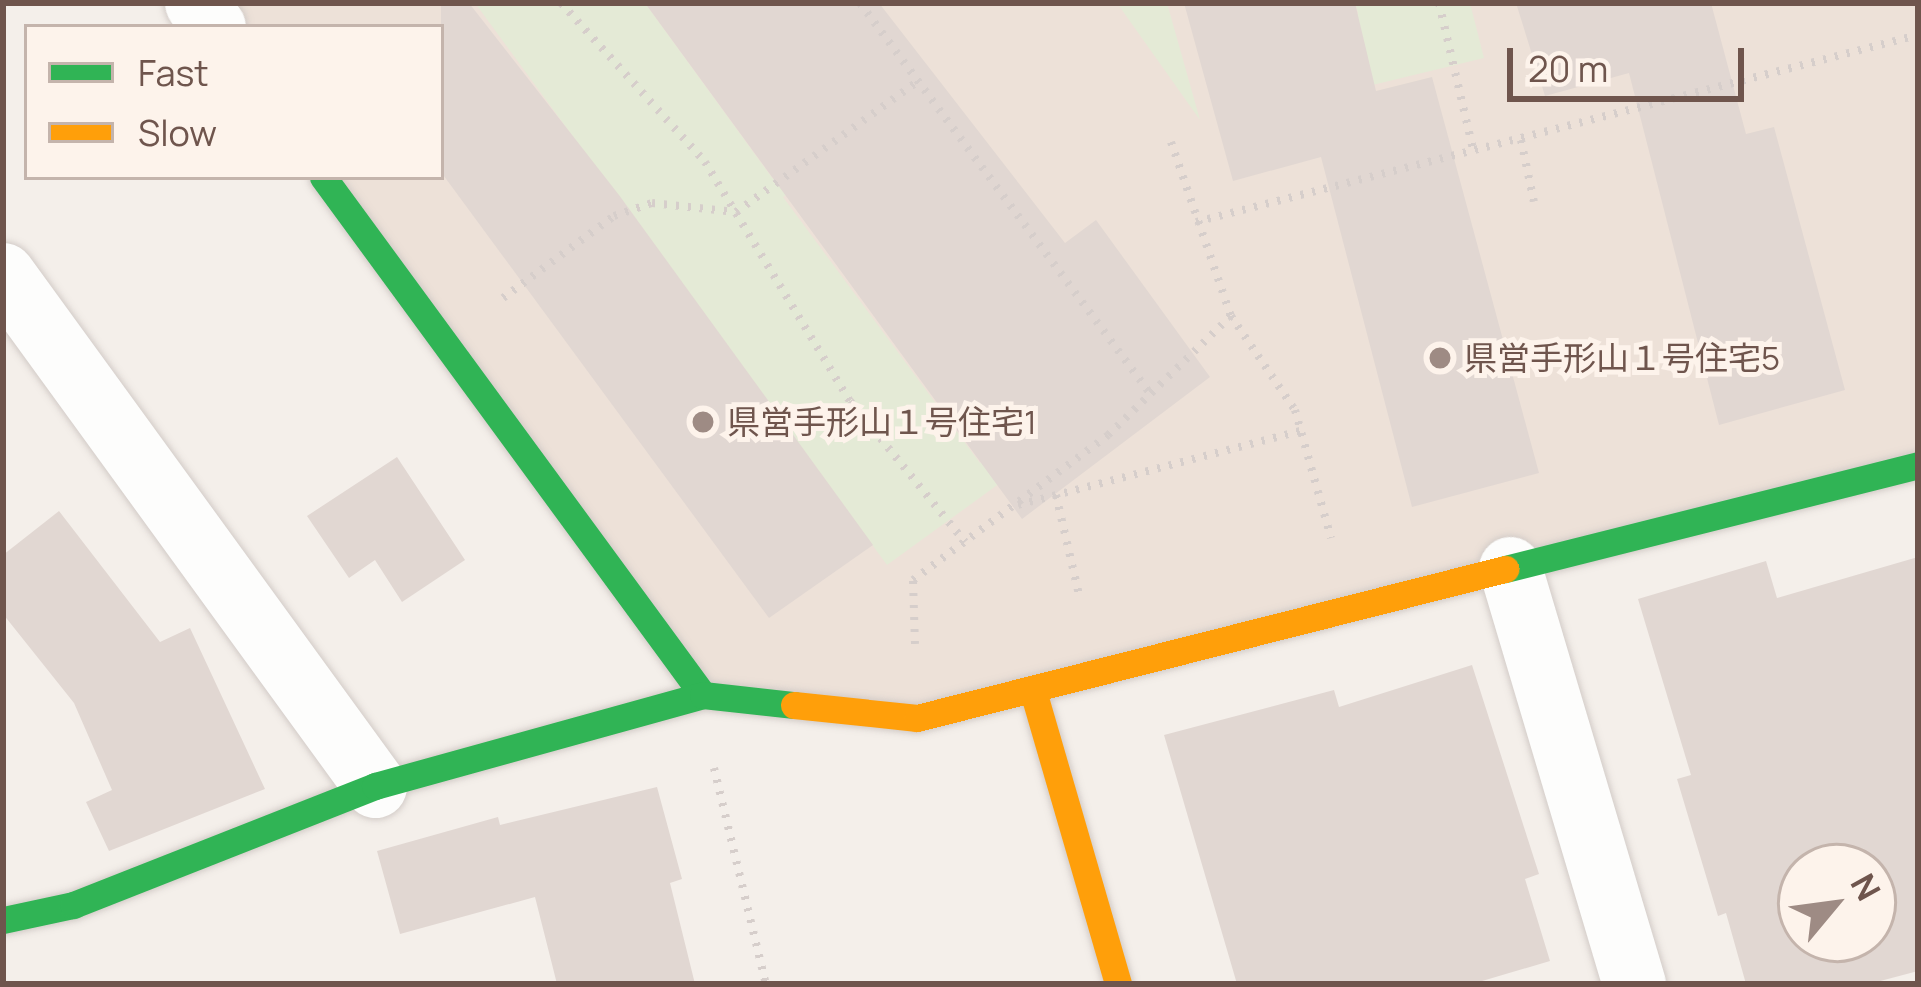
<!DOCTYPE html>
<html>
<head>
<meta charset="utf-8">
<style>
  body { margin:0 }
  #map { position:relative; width:1921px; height:987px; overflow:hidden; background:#f4efea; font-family:Manrope,"Noto Sans JP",sans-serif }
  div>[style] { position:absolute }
  .residential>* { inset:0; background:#ede1d8 }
  .green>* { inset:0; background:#e4ead6 }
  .building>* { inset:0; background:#e1d7d2 }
  .path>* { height:8px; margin-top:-4px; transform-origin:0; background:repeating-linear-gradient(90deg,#d6cecb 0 3px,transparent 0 12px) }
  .roads { filter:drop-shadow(0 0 3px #d3ccc8) drop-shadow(0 0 3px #d3ccc8) }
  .street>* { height:63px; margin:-31.5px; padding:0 31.5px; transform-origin:31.5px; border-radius:31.5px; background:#fdfdfc }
  .fast>* { height:27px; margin:-13.5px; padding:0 13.5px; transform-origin:13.5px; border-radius:13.5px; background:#30b455 }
  .slow>* { height:27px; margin:-13.5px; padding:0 13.5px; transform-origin:13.5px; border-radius:13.5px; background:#ff9f0a }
  .dots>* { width:33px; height:33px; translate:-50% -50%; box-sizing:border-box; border:6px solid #fdf3eb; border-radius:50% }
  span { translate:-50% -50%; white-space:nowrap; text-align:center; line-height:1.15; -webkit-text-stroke:10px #fdf3eb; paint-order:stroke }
  .poi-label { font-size:33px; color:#6f554d }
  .left { translate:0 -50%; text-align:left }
  .frame { position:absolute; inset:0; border:6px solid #6f554d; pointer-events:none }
  .legend { position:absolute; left:24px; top:24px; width:420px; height:156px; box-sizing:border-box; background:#fdf3eb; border:3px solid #c4b4ac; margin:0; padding:15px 21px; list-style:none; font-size:36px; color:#6f554d }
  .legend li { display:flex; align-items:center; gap:24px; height:60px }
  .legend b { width:60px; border:3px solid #c4b4ac }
  .north { position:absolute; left:1777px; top:843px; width:120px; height:120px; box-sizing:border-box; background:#fdf3eb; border:3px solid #c4b4ac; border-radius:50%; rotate:61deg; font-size:33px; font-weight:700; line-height:48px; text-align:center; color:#6f554d }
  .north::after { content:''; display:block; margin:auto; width:42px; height:54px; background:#9e8b84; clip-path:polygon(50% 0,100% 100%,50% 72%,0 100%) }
  .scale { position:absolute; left:1507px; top:48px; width:237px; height:54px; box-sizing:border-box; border:6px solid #6f554d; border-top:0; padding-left:15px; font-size:36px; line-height:42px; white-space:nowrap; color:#6f554d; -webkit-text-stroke:9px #fdf3eb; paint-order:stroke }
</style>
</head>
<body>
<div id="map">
  <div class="residential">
    <div style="clip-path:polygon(196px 3px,1918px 3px,1918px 461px,917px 718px,703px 695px,323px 177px,441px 177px,441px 27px,214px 27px)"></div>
  </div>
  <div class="green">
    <div style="clip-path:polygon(475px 3px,645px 3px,773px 179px,862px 114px,873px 131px,783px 197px,980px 463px,1004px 447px,1018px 470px,887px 565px)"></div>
    <div style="clip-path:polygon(1117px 3px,1167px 3px,1200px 120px)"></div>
    <div style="clip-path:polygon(1355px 3px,1470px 3px,1484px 58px,1323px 97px,1358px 13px)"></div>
  </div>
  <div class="building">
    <div style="clip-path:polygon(441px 3px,469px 3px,619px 195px,873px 545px,769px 618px,441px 172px)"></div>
    <div style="clip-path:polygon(645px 3px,879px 3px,1065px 243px,1096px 220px,1210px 377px,1022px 519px)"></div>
    <div style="clip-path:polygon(1184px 3px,1355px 3px,1376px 91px,1432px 77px,1539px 473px,1412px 507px,1321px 157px,1233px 181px)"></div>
    <div style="clip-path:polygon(1516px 3px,1711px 3px,1746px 134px,1774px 127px,1845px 390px,1719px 425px,1629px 73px,1545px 96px)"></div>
    <div style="clip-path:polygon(397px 457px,465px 560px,402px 602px,375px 560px,349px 578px,307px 516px)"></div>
    <div style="clip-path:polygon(59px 511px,160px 642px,190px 628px,265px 789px,109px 851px,86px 802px,112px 790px,74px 703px,3px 614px,3px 555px)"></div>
    <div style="clip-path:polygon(evenodd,1918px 557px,1918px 971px,1869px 984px,1746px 984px,1726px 913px,1718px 916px,1677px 779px,1691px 775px,1638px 599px,1766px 561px,1777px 598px,1918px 557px,1801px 867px,1873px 867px,1873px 939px,1801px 939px,1801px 867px)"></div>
    <div style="clip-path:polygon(1472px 665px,1539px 874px,1525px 879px,1550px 961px,1472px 984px,1237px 984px,1164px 735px,1334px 690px,1339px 707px)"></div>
    <div style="clip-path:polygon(657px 787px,682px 879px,670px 883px,695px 984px,557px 984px,535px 897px,400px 934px,377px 851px,498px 817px,500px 825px)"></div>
  </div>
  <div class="path">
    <div style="left:561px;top:3px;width:215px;rotate:47.8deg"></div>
    <div style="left:705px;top:162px;width:280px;rotate:58.8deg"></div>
    <div style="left:850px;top:401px;width:182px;rotate:50.8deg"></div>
    <div style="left:860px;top:3px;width:487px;rotate:53.4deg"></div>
    <div style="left:1439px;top:3px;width:154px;rotate:76.9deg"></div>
    <div style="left:1521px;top:140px;width:63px;rotate:78.2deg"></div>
    <div style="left:1171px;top:142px;width:184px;rotate:71deg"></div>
    <div style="left:1231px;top:316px;width:114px;rotate:55.8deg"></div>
    <div style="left:1295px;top:410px;width:133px;rotate:74.3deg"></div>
    <div style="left:1196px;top:222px;width:746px;rotate:-14.52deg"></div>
    <div style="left:503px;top:298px;width:138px;rotate:-36.5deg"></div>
    <div style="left:614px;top:216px;width:40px;rotate:-18.9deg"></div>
    <div style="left:652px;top:203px;width:84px;rotate:6.1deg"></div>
    <div style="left:736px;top:212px;width:224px;rotate:-35.7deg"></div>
    <div style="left:1056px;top:495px;width:107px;rotate:77deg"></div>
    <div style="left:1018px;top:505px;width:293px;rotate:-14.7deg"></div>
    <div style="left:915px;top:644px;width:64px;rotate:-91.8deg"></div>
    <div style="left:913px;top:580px;width:243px;rotate:-36.6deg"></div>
    <div style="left:1108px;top:435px;width:171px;rotate:-44.1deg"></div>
    <div style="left:714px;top:768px;width:222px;rotate:76.5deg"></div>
  </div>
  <div class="roads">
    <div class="street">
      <div style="left:196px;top:3px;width:30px;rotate:53deg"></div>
      <div style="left:3px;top:274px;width:633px;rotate:54deg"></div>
      <div style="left:1510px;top:568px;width:434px;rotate:73.4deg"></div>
    </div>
    <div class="fast">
      <div style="left:323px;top:177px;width:642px;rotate:53.74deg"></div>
      <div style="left:1505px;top:569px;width:426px;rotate:-14.1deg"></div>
      <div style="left:3px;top:920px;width:72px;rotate:-12.1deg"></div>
      <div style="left:73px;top:905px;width:325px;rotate:-21.5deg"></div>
      <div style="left:375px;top:786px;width:340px;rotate:-15.5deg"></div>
      <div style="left:703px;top:695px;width:92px;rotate:6.3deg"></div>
    </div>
    <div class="slow">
      <div style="left:1033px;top:691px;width:305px;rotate:73.8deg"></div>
      <div style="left:794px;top:705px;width:124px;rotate:6deg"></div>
      <div style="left:917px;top:718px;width:607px;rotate:-14.22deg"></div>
    </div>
  </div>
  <div class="dots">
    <div style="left:1440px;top:358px;background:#9e8b84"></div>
    <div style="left:703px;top:422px;background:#9e8b84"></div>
  </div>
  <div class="poi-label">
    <span class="left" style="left:1464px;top:358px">県営手形山１号住宅5</span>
    <span class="left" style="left:727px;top:422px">県営手形山１号住宅1</span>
  </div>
  <div class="frame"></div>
  <ul class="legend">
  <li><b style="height:15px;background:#30b455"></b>Fast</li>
  <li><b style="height:15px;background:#ff9f0a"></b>Slow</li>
  </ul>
  <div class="north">N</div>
  <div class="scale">20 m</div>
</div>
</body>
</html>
